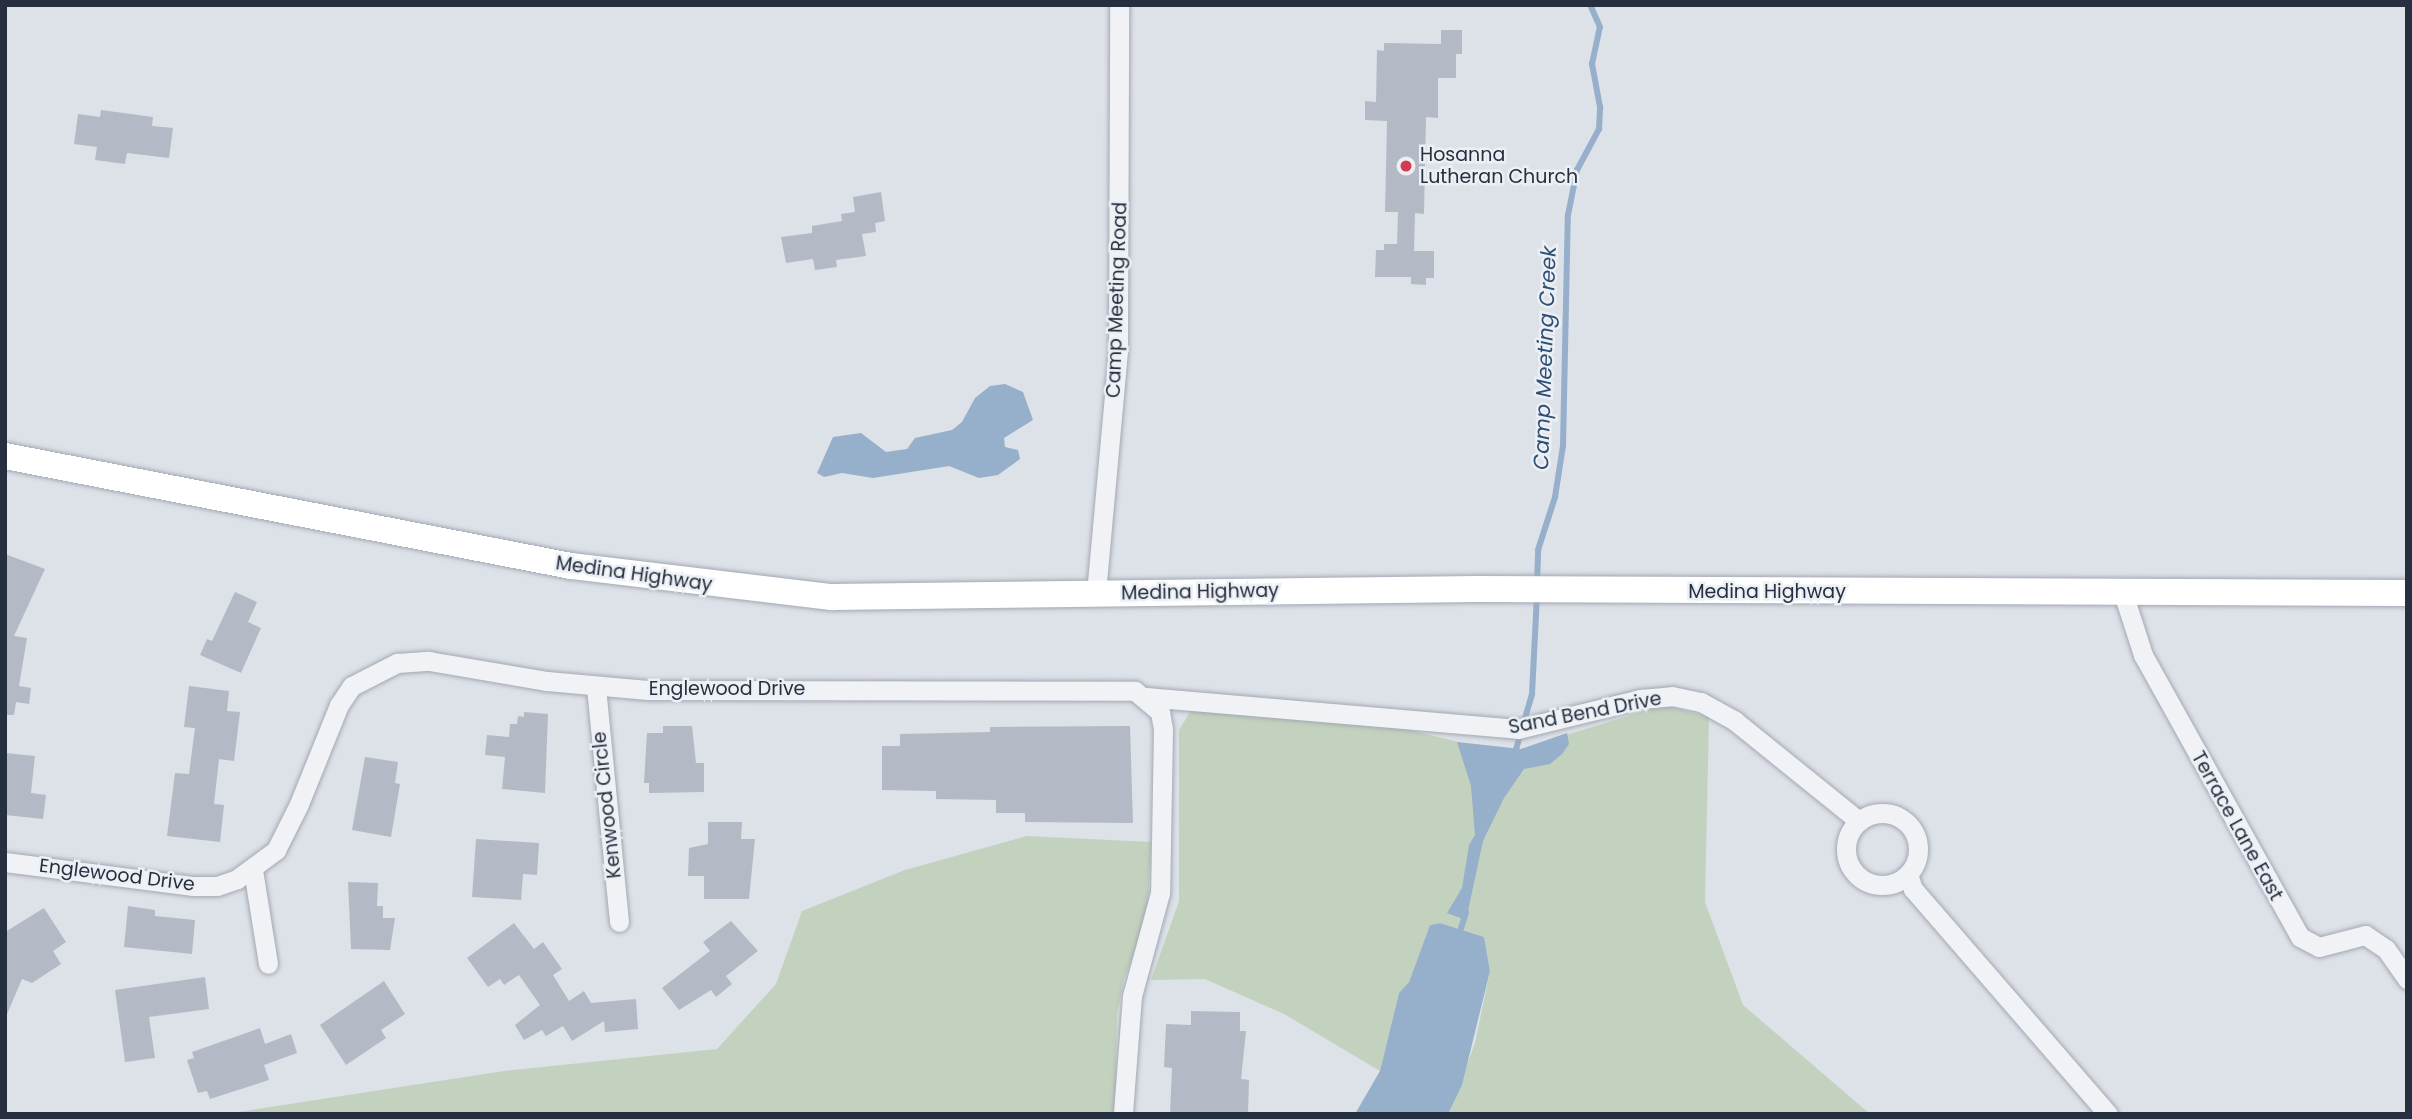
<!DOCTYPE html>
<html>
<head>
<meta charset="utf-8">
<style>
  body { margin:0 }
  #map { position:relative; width:2412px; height:1119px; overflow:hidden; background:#dde1e8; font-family:Poppins,sans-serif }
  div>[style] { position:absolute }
  .green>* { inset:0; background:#c3d2be }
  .water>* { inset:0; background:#96afca }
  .stream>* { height:6px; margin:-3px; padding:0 3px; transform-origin:3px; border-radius:3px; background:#96afca }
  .building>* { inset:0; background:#b4bac5 }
  .roads { filter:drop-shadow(0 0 2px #a2a8b2) drop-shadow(0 0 2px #a2a8b2) }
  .minor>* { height:19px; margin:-9.5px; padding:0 9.5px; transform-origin:9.5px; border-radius:9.5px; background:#f0f2f6 }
  .minor>.ring { margin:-9.5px; padding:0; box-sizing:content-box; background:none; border:19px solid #f0f2f6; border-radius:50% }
  .secondary>* { height:26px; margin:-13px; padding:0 13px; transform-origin:13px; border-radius:13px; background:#fff }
  .dots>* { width:19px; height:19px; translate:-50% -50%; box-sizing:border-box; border:4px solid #ecf0f5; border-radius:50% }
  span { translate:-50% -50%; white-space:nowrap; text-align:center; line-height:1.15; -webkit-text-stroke:5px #ecf0f5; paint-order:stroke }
  .poi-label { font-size:19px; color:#262f3f }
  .left { translate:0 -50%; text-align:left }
  .street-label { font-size:19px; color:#262f3f }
  .water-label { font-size:21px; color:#2e4e74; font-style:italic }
  .frame { position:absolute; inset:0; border:7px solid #262f3f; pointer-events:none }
</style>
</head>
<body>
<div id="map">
  <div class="green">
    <div style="clip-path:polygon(1664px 705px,1709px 717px,1705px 902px,1743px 1005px,1870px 1114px,1448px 1114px,1475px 1043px,1490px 971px,1484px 937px,1440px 923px,1430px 925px,1409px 982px,1399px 993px,1380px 1071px,1284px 1014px,1205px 979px,1151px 980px,1179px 901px,1179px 730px,1192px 709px,1389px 725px,1479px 747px,1521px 749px)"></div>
    <div style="clip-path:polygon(1027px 836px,1151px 842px,1147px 922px,1124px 979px,1117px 1015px,1115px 1114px,225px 1114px,504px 1071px,717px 1049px,776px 984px,802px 911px,905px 870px)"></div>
  </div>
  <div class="water">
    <div style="clip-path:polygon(1005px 384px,1023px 392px,1033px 420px,1004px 438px,1005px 447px,1018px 450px,1020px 459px,998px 475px,979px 478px,949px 466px,873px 478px,842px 473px,824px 477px,817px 473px,833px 437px,861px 433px,886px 452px,907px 449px,915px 438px,952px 430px,962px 422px,975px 398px,990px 386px)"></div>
    <div style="clip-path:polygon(1567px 733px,1569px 744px,1562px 754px,1550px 764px,1524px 769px,1504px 798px,1483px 841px,1466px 920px,1447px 913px,1462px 888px,1469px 845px,1475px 835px,1471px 786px,1457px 742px,1521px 749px)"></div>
    <div style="clip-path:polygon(1440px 923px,1484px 937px,1490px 971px,1462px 1085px,1448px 1114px,1355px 1114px,1380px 1071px,1399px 993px,1409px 982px,1430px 925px)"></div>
  </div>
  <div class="stream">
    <div style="left:1537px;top:584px;width:34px;rotate:-88deg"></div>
    <div style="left:1538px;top:550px;width:56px;rotate:-72.2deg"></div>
    <div style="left:1555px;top:497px;width:52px;rotate:-81.1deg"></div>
    <div style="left:1563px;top:446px;width:231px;rotate:-88.8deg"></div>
    <div style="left:1568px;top:215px;width:46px;rotate:-78.7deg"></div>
    <div style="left:1577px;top:170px;width:47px;rotate:-61.8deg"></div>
    <div style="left:1599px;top:129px;width:22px;rotate:-87deg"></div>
    <div style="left:1600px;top:107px;width:44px;rotate:-100.5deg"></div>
    <div style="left:1592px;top:64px;width:38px;rotate:-78deg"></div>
    <div style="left:1600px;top:27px;width:24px;rotate:-114deg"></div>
    <div style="left:1515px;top:753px;width:61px;rotate:-73.9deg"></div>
    <div style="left:1532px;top:694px;width:99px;rotate:-87.1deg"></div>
    <div style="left:1459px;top:935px;width:24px;rotate:-73deg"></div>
  </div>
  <div class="building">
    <div style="clip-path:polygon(1441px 30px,1462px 30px,1462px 54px,1456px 54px,1456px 78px,1438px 78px,1438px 118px,1426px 117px,1424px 214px,1415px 213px,1414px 251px,1434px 251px,1434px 278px,1426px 278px,1426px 285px,1411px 284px,1411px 277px,1375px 277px,1376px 250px,1384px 250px,1384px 244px,1397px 244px,1398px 212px,1385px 212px,1387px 121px,1365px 120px,1365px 101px,1376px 102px,1377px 50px,1384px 51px,1384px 43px,1441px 44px)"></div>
    <div style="clip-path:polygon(101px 110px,153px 117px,152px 126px,173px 128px,169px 158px,127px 153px,125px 164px,95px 160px,97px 147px,74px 144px,78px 114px,100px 117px)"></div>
    <div style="clip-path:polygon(881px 192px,885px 221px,875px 223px,876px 232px,862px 234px,866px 256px,836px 260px,837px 267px,815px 270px,813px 259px,786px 263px,781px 237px,812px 233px,812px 226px,842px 221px,841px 214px,855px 212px,853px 197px)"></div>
    <div style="clip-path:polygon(5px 554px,45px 569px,14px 636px,27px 638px,19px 686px,31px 688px,29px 704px,16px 702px,14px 715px,5px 715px)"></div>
    <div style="clip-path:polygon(235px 592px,257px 602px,248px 622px,261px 628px,241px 673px,200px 655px,207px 639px,212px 641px)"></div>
    <div style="clip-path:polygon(189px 686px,229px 691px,227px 711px,240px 712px,234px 761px,219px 759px,214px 804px,224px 805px,220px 842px,167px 836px,175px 773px,189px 774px,195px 728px,184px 727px)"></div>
    <div style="clip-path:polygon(524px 712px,548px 714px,545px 793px,502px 789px,505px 757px,485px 755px,487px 735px,509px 737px,510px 724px,517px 724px,518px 716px,524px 717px)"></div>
    <div style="clip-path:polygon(663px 726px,692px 726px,696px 763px,704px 763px,704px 792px,649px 793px,649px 783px,644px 783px,647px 733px,663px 733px)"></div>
    <div style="clip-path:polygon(1130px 726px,1133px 823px,1025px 822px,1025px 813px,996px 813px,996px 800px,936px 799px,936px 791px,882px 790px,882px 746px,900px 746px,900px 734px,990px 732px,990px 727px)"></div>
    <div style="clip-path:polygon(5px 753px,35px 756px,31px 793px,46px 795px,43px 819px,5px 815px)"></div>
    <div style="clip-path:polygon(365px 757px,398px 762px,395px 783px,400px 784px,391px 837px,352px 830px)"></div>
    <div style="clip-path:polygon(708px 822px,742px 822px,741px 839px,755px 839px,749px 899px,704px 899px,704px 876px,688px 876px,689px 848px,708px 844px)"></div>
    <div style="clip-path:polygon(476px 839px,539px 843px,537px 875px,523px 874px,521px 900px,472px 897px)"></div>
    <div style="clip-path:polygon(348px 882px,378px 883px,377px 906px,383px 906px,383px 918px,395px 918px,390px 950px,351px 949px)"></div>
    <div style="clip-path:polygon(128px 906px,155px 910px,155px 916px,195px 920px,192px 954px,124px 947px)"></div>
    <div style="clip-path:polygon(44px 908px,66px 942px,53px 951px,61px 964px,32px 983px,22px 979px,5px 1019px,5px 932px)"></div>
    <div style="clip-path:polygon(731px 921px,758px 951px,726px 976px,732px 984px,716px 997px,711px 990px,679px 1010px,662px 988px,710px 951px,703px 942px)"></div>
    <div style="clip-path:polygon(514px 923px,534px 949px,543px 942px,562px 969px,553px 975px,569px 1001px,584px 991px,591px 1003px,636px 999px,638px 1029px,605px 1032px,604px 1021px,572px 1041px,563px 1026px,546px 1036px,542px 1030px,524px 1040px,515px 1025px,540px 1005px,519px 975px,504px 985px,500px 979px,488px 987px,467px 958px)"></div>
    <div style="clip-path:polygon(205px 977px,209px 1009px,149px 1017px,155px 1058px,125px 1062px,115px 990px)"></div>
    <div style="clip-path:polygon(384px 981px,405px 1014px,381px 1030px,386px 1038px,346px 1065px,320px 1025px)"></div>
    <div style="clip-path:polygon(1191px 1011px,1240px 1012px,1240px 1031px,1246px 1031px,1241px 1079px,1249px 1080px,1248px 1114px,1170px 1114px,1172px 1068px,1164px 1067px,1166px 1024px,1191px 1025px)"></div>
    <div style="clip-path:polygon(260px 1028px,265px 1044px,291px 1034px,297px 1053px,264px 1065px,269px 1080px,210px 1099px,207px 1091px,198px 1093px,187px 1060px,194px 1058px,192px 1052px)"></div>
  </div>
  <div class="roads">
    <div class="minor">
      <div style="left:1096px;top:593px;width:244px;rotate:-84.8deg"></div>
      <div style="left:1118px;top:350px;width:345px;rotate:-89.8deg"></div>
      <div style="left:2123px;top:593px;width:65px;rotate:72.1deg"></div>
      <div style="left:2143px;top:655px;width:323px;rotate:60.9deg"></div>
      <div style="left:2300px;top:937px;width:21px;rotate:28deg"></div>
      <div style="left:2319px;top:947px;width:48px;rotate:-14.6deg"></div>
      <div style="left:2365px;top:935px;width:25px;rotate:34deg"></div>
      <div style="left:2386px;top:949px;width:37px;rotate:55deg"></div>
      <div style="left:596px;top:687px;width:236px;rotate:84.4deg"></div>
      <div style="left:1146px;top:697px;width:373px;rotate:4.9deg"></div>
      <div style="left:1518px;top:729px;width:126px;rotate:-13.8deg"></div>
      <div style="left:1640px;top:699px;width:32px;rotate:-5deg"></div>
      <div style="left:1672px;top:696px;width:30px;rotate:12deg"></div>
      <div style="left:1701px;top:702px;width:39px;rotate:29deg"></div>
      <div style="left:1735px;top:721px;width:159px;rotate:38.9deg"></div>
      <div class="ring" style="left:1846px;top:813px;width:53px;height:53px"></div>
      <div style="left:5px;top:862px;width:190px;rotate:7.3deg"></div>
      <div style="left:193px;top:886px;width:24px"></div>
      <div style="left:217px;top:886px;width:21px;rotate:-19deg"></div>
      <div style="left:237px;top:879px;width:49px;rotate:-36.6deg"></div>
      <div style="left:276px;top:850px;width:51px;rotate:-63.4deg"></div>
      <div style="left:299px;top:804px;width:107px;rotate:-68deg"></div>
      <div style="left:339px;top:705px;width:23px;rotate:-56deg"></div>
      <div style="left:352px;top:686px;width:51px;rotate:-27.1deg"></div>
      <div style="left:397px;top:663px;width:32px;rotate:-4deg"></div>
      <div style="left:429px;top:661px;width:120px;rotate:9.6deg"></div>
      <div style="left:547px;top:681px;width:101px;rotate:5.1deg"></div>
      <div style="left:648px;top:690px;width:487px;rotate:0.1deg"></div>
      <div style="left:1135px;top:691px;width:33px;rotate:40deg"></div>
      <div style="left:1160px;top:712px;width:17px;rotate:80deg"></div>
      <div style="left:1163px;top:729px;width:164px;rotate:91deg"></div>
      <div style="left:1160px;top:893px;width:107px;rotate:105.2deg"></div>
      <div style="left:1132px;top:996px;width:118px;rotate:94.4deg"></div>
      <div style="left:253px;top:870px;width:95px;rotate:80.9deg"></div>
      <div style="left:1908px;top:874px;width:16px;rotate:72deg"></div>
      <div style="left:1913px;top:889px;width:298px;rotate:49.1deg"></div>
    </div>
    <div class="secondary">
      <div style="left:5px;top:456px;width:577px;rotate:11deg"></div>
      <div style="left:571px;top:566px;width:262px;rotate:6.8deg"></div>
      <div style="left:831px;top:597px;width:647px;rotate:-0.71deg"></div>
      <div style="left:1478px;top:589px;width:929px;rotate:0.25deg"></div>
    </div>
  </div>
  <div class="dots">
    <div style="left:1406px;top:166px;background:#d43b53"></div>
  </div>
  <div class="poi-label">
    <span class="left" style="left:1420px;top:166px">Hosanna<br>Lutheran Church</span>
  </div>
  <div class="street-label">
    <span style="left:1117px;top:300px;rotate:-88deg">Camp Meeting Road</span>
    <span style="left:634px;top:574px;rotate:8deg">Medina Highway</span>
    <span style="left:1200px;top:592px;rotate:-1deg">Medina Highway</span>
    <span style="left:1767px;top:592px">Medina Highway</span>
    <span style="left:727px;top:689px">Englewood Drive</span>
    <span style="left:1585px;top:713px;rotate:-11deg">Sand Bend Drive</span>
    <span style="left:607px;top:805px;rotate:-96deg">Kenwood Circle</span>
    <span style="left:2237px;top:826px;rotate:61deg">Terrace Lane East</span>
    <span style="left:117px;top:875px;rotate:7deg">Englewood Drive</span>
  </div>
  <div class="water-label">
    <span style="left:1545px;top:358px;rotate:-88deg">Camp Meeting Creek</span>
  </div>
  <div class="frame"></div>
</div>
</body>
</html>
